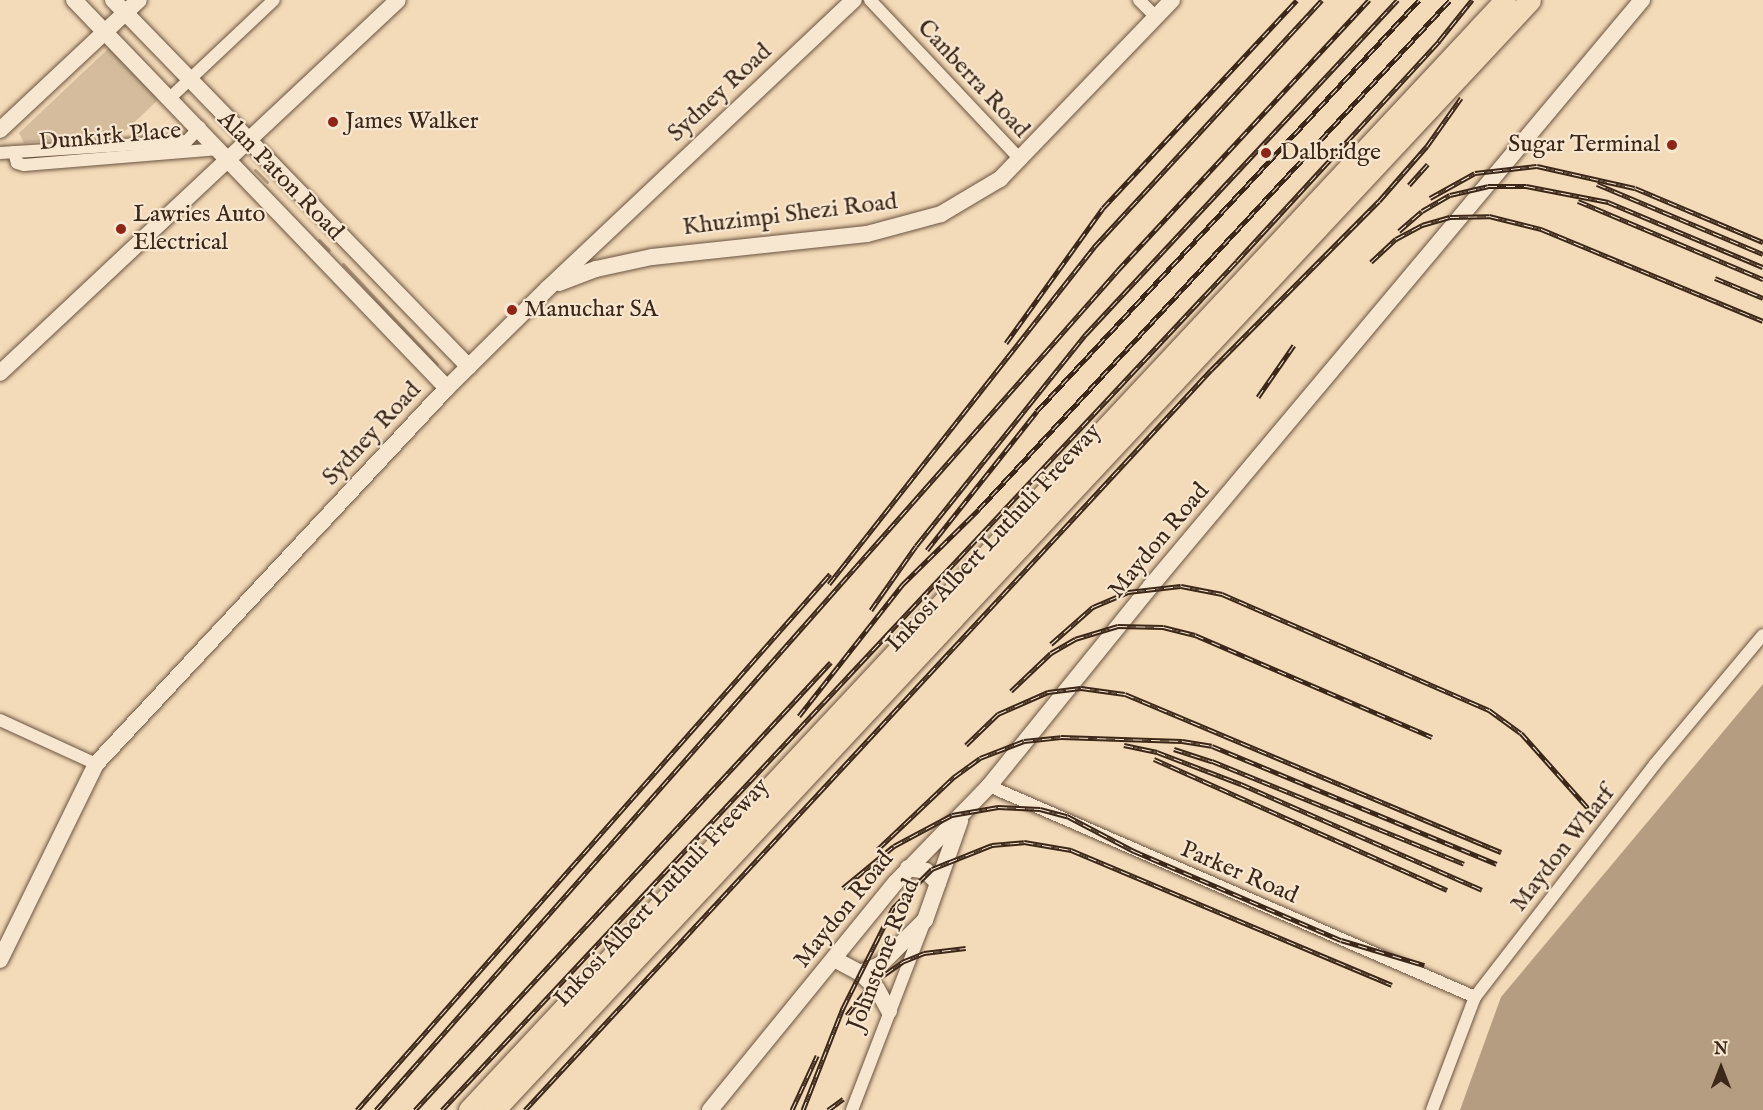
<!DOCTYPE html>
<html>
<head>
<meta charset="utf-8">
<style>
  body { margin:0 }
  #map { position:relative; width:1763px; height:1110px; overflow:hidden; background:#f3dab8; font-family:"IM FELL English",serif }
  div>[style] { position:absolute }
  .green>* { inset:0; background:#d4bc9d }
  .water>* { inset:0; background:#b59d82 }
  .stream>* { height:3px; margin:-1.5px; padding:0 1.5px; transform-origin:1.5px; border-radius:1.5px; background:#b59d82 }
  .roads { filter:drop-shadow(0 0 2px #6a5440) drop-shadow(0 0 2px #6a5440) }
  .street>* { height:12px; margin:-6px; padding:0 6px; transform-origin:6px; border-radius:6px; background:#f7e7d1 }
  .secondary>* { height:16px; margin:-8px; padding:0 8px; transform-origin:8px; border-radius:8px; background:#f7e7d1 }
  .highway>* { height:21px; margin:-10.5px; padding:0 10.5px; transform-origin:10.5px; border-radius:10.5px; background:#f3dab8 }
  .rail>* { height:5px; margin-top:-2.5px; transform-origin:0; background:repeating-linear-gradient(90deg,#f7e7d1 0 9px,#3c2718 0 18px); box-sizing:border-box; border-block:2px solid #3c2718 }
  .dots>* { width:16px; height:16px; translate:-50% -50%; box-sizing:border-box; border:3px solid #f7e7d1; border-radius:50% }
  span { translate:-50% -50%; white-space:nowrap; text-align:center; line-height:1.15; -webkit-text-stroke:4.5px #f7e7d1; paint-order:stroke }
  .street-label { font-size:24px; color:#3c2718 }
  .poi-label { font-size:24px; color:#3c2718 }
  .left { translate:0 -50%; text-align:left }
  .right { translate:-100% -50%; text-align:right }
  .north { position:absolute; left:1691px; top:1038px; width:60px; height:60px; -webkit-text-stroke:4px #f7e7d1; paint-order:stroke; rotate:0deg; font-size:16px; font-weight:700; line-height:24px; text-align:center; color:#3c2718 }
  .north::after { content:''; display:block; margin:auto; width:21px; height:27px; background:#3c2718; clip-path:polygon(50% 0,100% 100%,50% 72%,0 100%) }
</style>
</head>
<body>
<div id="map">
  <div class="green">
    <div style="clip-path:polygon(112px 45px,161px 97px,121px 135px,24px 143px,19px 133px)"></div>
  </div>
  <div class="water">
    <div style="clip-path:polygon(1763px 684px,1763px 1110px,1460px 1110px,1501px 997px)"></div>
  </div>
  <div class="stream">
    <div style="left:255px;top:170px;width:17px;rotate:45deg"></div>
    <div style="left:319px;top:240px;width:14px;rotate:45deg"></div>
    <div style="left:343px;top:264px;width:137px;rotate:46.8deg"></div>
  </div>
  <div class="roads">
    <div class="street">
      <div style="left:870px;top:0;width:220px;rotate:46.7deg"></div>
      <div style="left:1139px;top:0;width:24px;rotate:45deg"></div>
      <div style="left:171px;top:97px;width:141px;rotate:-43.3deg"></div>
      <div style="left:14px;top:152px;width:11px;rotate:75deg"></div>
      <div style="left:17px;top:163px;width:7px;rotate:16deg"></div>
      <div style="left:24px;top:165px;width:196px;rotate:-4.7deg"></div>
      <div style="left:0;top:153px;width:187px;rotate:-3.7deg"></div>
      <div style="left:187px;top:141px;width:19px;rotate:-47deg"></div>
      <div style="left:0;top:720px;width:106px;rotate:24.6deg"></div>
      <div style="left:989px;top:786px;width:530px;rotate:23.47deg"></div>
      <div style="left:852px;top:1110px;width:200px;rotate:-68.9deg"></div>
      <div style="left:1432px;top:1110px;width:121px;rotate:-69.2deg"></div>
      <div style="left:1475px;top:997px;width:294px;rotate:-52.3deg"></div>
      <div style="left:1655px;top:764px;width:168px;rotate:-50.1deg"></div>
    </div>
    <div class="secondary">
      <div style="left:74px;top:0;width:538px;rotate:46.13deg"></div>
      <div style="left:113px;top:0;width:511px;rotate:45.87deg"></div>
      <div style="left:0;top:130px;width:190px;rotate:-43.1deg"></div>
      <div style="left:559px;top:283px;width:40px;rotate:-21deg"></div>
      <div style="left:596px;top:269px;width:57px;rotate:-12.1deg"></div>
      <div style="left:652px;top:257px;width:216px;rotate:-6.1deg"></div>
      <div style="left:867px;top:234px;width:77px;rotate:-15.1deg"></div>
      <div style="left:941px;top:214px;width:69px;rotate:-30.7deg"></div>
      <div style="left:1000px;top:179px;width:248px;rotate:-46.1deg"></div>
      <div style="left:0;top:373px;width:545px;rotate:-43.14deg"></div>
      <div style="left:908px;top:868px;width:18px;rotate:9deg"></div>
      <div style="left:926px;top:871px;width:17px;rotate:45deg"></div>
      <div style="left:834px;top:959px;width:30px;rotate:28deg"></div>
      <div style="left:860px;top:973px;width:23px;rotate:43deg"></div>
      <div style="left:877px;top:989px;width:25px;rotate:61deg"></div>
      <div style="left:0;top:960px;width:218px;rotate:-63.9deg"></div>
      <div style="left:96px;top:764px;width:514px;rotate:-46.97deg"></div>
      <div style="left:447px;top:388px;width:142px;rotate:-44.7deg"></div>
      <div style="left:548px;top:288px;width:420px;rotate:-43.3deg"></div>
      <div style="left:860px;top:973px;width:22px;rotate:-22deg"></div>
      <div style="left:880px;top:965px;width:64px;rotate:-45deg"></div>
      <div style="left:925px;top:920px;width:105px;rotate:-70.5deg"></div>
      <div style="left:710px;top:1110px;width:294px;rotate:-50.8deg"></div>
      <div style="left:896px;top:882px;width:134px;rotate:-45.9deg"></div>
      <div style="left:989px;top:786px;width:256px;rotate:-51deg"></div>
      <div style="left:1150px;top:587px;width:766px;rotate:-50.03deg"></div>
    </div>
    <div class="highway">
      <div style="left:469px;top:1110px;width:1518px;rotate:-46.97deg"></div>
      <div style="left:494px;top:1110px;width:1518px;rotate:-46.97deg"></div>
    </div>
  </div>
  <div class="rail">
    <div style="left:1597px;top:184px;width:180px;rotate:22.9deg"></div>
    <div style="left:1409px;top:185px;width:28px;rotate:-48deg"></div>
    <div style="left:1430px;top:198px;width:51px;rotate:-29.1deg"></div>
    <div style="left:1475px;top:173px;width:62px;rotate:-6.4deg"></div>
    <div style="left:1537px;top:166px;width:100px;rotate:12.7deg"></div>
    <div style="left:1635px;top:188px;width:139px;rotate:22.9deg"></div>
    <div style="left:1578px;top:201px;width:201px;rotate:22.9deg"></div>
    <div style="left:1399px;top:231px;width:30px;rotate:-41deg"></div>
    <div style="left:1422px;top:211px;width:32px;rotate:-30deg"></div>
    <div style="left:1450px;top:195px;width:39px;rotate:-13deg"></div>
    <div style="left:1488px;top:186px;width:38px"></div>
    <div style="left:1526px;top:186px;width:84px;rotate:11deg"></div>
    <div style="left:1608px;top:202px;width:168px;rotate:22.8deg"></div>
    <div style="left:1371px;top:262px;width:34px;rotate:-43deg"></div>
    <div style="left:1396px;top:239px;width:30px;rotate:-28deg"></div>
    <div style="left:1422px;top:225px;width:29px;rotate:-16deg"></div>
    <div style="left:1450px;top:217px;width:39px;rotate:-1deg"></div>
    <div style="left:1489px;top:216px;width:54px;rotate:14deg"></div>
    <div style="left:1541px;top:229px;width:240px;rotate:22.5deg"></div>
    <div style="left:1715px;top:278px;width:52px;rotate:22.6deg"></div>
    <div style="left:1006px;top:343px;width:166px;rotate:-54.3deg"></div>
    <div style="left:1103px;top:208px;width:284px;rotate:-47deg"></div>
    <div style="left:1258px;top:397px;width:63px;rotate:-55.3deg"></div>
    <div style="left:927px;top:550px;width:177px;rotate:-51.6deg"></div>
    <div style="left:1037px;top:411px;width:561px;rotate:-47.09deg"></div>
    <div style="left:829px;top:584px;width:429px;rotate:-51.8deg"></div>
    <div style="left:1094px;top:247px;width:336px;rotate:-47.3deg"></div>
    <div style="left:871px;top:610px;width:78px;rotate:-54.9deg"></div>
    <div style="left:916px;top:546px;width:272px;rotate:-51.3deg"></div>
    <div style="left:1086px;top:334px;width:457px;rotate:-47deg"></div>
    <div style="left:1051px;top:644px;width:56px;rotate:-41.4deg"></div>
    <div style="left:1093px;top:607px;width:38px;rotate:-23deg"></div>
    <div style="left:1128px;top:592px;width:53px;rotate:-6.5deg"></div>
    <div style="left:1181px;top:586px;width:42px;rotate:11deg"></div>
    <div style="left:1222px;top:594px;width:291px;rotate:23.5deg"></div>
    <div style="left:1489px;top:710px;width:39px;rotate:36deg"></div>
    <div style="left:1521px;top:733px;width:101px;rotate:48.2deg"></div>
    <div style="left:1011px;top:691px;width:55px;rotate:-43.5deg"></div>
    <div style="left:1051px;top:653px;width:28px;rotate:-30deg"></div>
    <div style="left:1075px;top:639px;width:45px;rotate:-16.8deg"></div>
    <div style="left:1118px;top:626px;width:45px;rotate:1.3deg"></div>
    <div style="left:1163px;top:627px;width:33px;rotate:14deg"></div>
    <div style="left:1195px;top:635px;width:258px;rotate:23.3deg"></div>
    <div style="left:799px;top:716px;width:167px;rotate:-51.8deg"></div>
    <div style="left:902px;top:585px;width:108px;rotate:-44.6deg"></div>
    <div style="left:979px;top:509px;width:693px;rotate:-47.22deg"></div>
    <div style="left:966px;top:745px;width:45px;rotate:-44.1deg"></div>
    <div style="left:998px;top:714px;width:55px;rotate:-23.7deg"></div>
    <div style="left:1048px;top:692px;width:33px;rotate:-7deg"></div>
    <div style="left:1081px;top:688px;width:44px;rotate:7.8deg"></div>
    <div style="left:1125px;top:694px;width:408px;rotate:22.8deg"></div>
    <div style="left:1124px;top:745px;width:34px;rotate:12deg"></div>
    <div style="left:1157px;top:752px;width:90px;rotate:20.9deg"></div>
    <div style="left:1241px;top:784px;width:263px;rotate:23.7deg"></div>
    <div style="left:1174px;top:749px;width:40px;rotate:18deg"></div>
    <div style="left:1212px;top:761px;width:272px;rotate:22.2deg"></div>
    <div style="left:1154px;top:759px;width:321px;rotate:24.1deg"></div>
    <div style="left:878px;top:849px;width:105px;rotate:-43.5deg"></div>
    <div style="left:954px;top:777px;width:32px;rotate:-36deg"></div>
    <div style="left:980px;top:758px;width:47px;rotate:-21.1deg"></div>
    <div style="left:1024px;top:741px;width:37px;rotate:-6deg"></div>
    <div style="left:1061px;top:737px;width:121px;rotate:1.9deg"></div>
    <div style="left:1182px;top:741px;width:30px;rotate:9deg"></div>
    <div style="left:1212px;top:746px;width:308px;rotate:22.5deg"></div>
    <div style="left:843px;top:888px;width:66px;rotate:-39.5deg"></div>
    <div style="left:894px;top:846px;width:66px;rotate:-28.1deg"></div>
    <div style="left:952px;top:815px;width:47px;rotate:-9.9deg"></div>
    <div style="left:998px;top:807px;width:42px;rotate:2.7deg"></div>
    <div style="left:1040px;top:809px;width:28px;rotate:15deg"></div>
    <div style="left:1067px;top:816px;width:76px;rotate:27.6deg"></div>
    <div style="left:1134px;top:851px;width:225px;rotate:23.3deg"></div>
    <div style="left:1341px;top:940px;width:87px;rotate:16.8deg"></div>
    <div style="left:847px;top:1015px;width:39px;rotate:-52deg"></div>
    <div style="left:871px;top:984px;width:38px;rotate:-35deg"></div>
    <div style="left:902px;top:962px;width:24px;rotate:-22deg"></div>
    <div style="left:924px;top:953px;width:42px;rotate:-6.8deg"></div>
    <div style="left:357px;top:1110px;width:715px;rotate:-48.57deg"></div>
    <div style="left:376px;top:1110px;width:1121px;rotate:-48.54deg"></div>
    <div style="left:1118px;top:270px;width:369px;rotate:-47.1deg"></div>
    <div style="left:415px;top:1110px;width:611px;rotate:-47.12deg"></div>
    <div style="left:442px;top:1110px;width:1163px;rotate:-46.88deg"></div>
    <div style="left:1237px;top:261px;width:299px;rotate:-47.4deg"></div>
    <div style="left:1439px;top:41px;width:53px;rotate:-51.2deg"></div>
    <div style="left:525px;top:1110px;width:1009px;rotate:-47.17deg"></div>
    <div style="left:1211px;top:370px;width:238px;rotate:-45.2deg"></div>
    <div style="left:1379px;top:201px;width:73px;rotate:-48.9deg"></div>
    <div style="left:1427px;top:146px;width:59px;rotate:-54.7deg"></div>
    <div style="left:792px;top:1110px;width:60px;rotate:-65.2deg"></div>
    <div style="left:803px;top:1110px;width:110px;rotate:-68.6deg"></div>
    <div style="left:843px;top:1008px;width:112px;rotate:-63.4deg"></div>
    <div style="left:893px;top:908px;width:55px;rotate:-45deg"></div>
    <div style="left:932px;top:869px;width:65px;rotate:-21.8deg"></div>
    <div style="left:992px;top:845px;width:32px;rotate:-5deg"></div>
    <div style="left:1024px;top:842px;width:48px;rotate:9.7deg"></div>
    <div style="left:1071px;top:850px;width:348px;rotate:22.8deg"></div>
    <div style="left:828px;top:1110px;width:19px;rotate:-36deg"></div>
  </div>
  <div class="dots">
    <div style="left:333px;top:122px;background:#8f2418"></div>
    <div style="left:1672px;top:145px;background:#8f2418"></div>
    <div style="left:1266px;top:153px;background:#8f2418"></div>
    <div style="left:121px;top:229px;background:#8f2418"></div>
    <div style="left:512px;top:310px;background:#8f2418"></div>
  </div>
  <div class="street-label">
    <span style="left:973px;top:79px;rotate:47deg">Canberra Road</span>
    <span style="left:720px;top:93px;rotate:-43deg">Sydney Road</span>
    <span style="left:110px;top:137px;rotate:-5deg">Dunkirk Place</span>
    <span style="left:280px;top:176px;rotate:46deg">Alan Paton Road</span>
    <span style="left:790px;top:215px;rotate:-7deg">Khuzimpi Shezi Road</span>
    <span style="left:372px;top:434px;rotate:-47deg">Sydney Road</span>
    <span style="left:994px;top:538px;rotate:-47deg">Inkosi Albert Luthuli Freeway</span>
    <span style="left:1159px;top:541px;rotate:-50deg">Maydon Road</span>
    <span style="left:1563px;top:849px;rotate:-52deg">Maydon Wharf</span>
    <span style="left:1239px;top:873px;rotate:23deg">Parker Road</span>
    <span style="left:662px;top:893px;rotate:-47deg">Inkosi Albert Luthuli Freeway</span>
    <span style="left:844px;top:910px;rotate:-51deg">Maydon Road</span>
    <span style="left:884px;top:955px;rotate:-69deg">Johnstone Road</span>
  </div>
  <div class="poi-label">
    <span class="left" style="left:345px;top:122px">James Walker</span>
    <span class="right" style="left:1660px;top:145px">Sugar Terminal</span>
    <span class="left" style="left:1280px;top:153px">Dalbridge</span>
    <span class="left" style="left:133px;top:229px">Lawries Auto<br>Electrical</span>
    <span class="left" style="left:524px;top:310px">Manuchar SA</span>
  </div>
  <div class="north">N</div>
</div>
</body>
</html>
